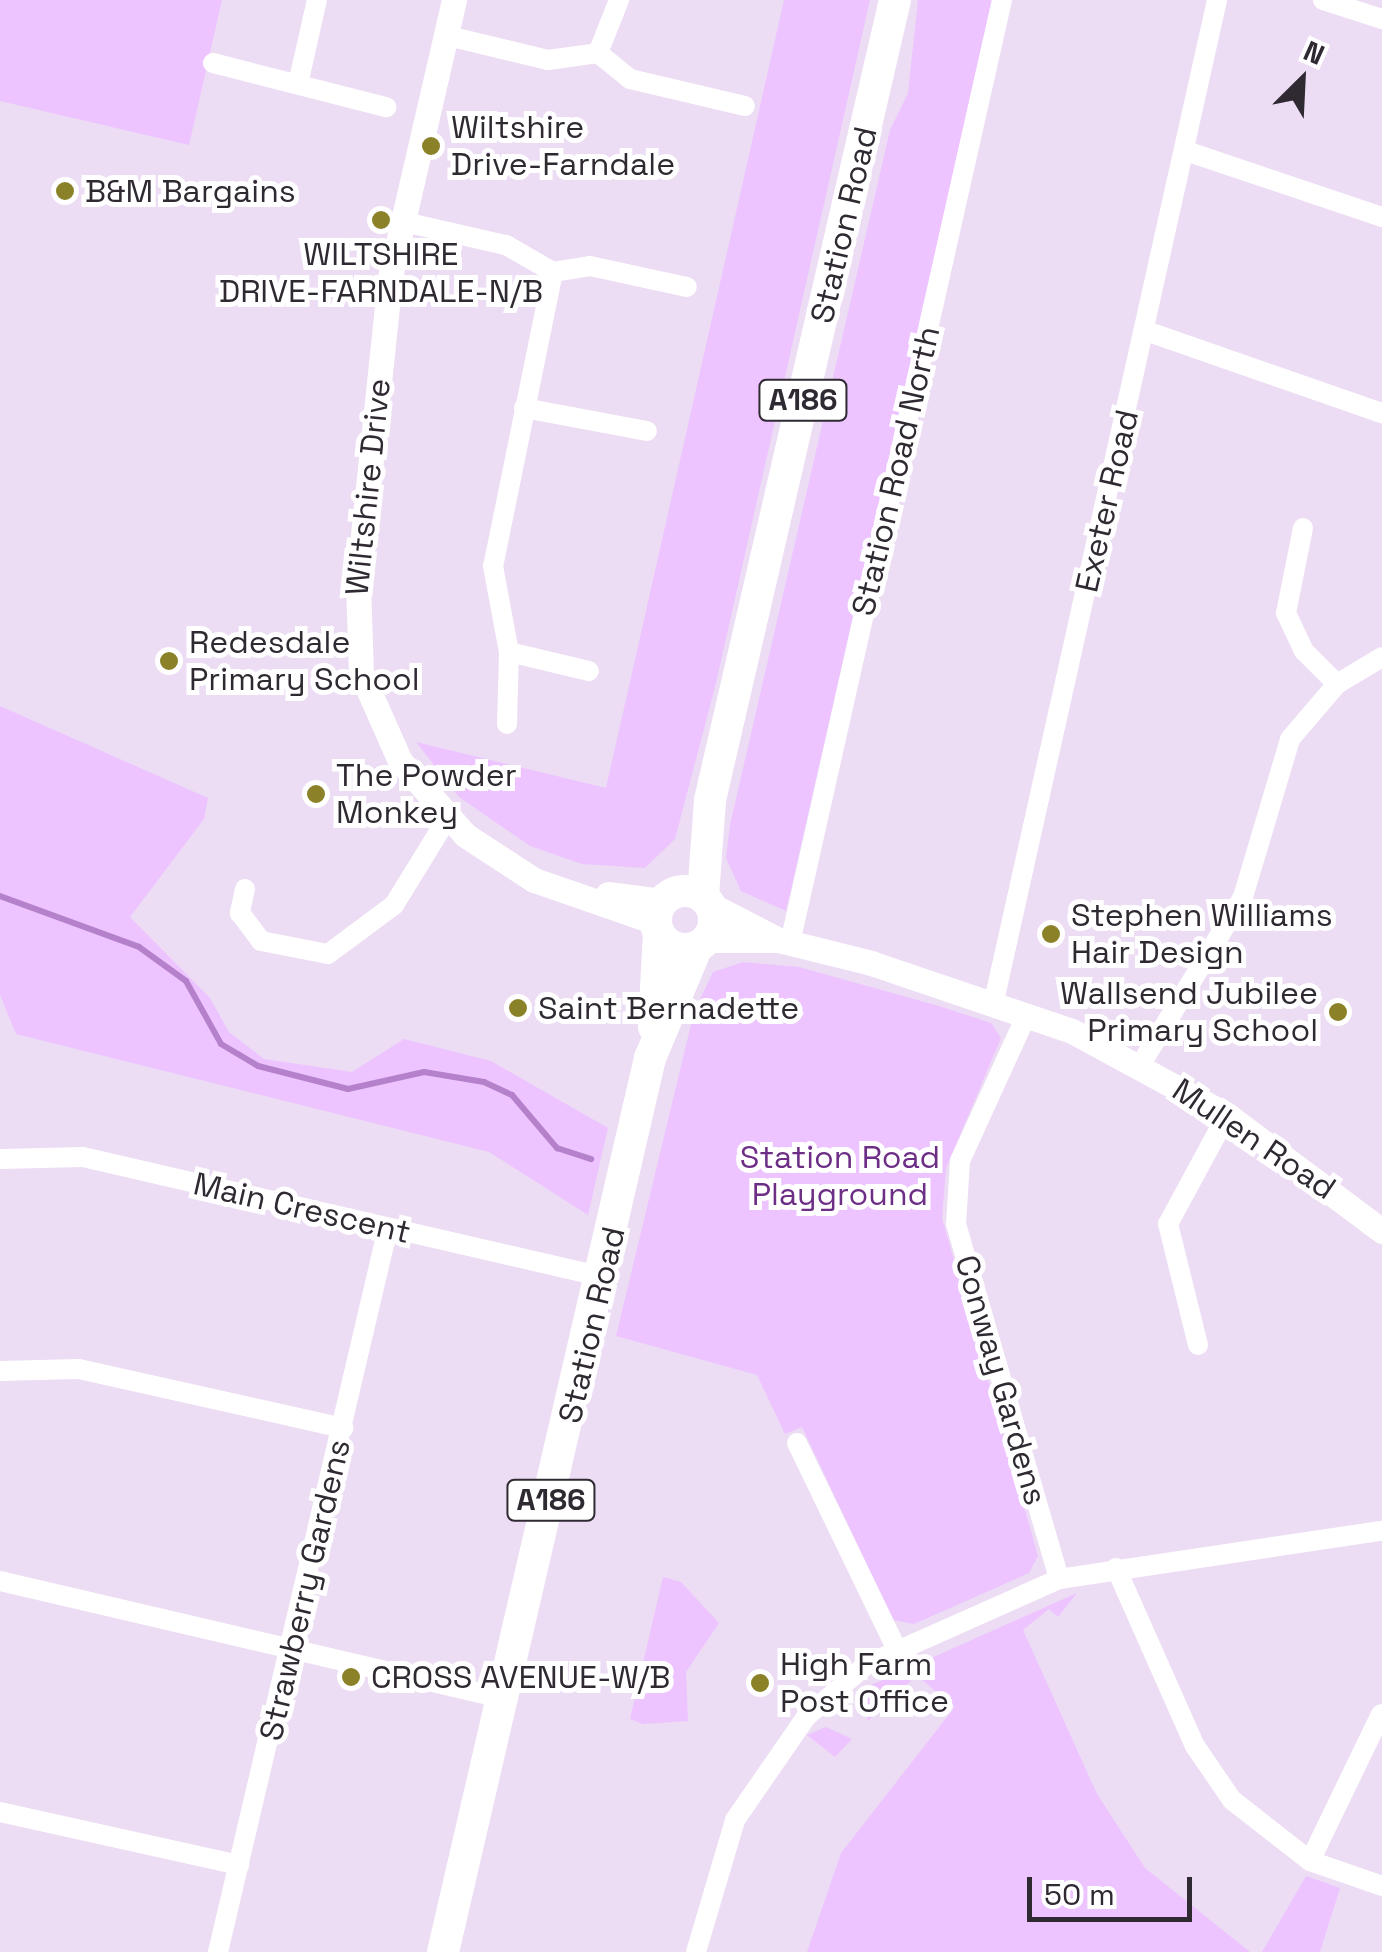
<!DOCTYPE html>
<html>
<head>
<meta charset="utf-8">
<style>
  body { margin:0 }
  #map { position:relative; width:1382px; height:1952px; overflow:hidden; background:#ecdcf4; font-family:"Space Grotesk",sans-serif }
  div>[style] { position:absolute }
  .green>* { inset:0; background:#edc4ff }
  .stream>* { height:6px; margin:-3px; padding:0 3px; transform-origin:3px; border-radius:3px; background:#b481ca }
  .minor>* { height:20px; margin:-10px; padding:0 10px; transform-origin:10px; border-radius:10px; background:#fff }
  .tertiary>* { height:25px; margin:-12.5px; padding:0 12.5px; transform-origin:12.5px; border-radius:12.5px; background:#fff }
  .primary>* { height:32px; margin:-16px; padding:0 16px; transform-origin:16px; border-radius:16px; background:#fff }
  .primary>.ring { margin:-16px; padding:0; box-sizing:content-box; background:none; border:32px solid #fff; border-radius:50% }
  .dots>* { width:28px; height:28px; translate:-50% -50%; box-sizing:border-box; border:5px solid #fff; border-radius:50% }
  span { translate:-50% -50%; white-space:nowrap; text-align:center; line-height:1.15; -webkit-text-stroke:10px #fff; paint-order:stroke }
  .shield-label span { padding:2px 8px; background:#fff; border:2px solid; border-radius:8px; -webkit-text-stroke-width:0 }
  .shield-label { font-size:30px; color:#2f2932; font-weight:700 }
  .poi-label { font-size:32px; color:#2f2932 }
  .left { translate:0 -50%; text-align:left }
  .right { translate:-100% -50%; text-align:right }
  .street-label { font-size:32px; color:#2f2932 }
  .park-label { font-size:32px; color:#6d2e86 }
  .north { position:absolute; left:1252px; top:30px; width:100px; height:100px; -webkit-text-stroke:8px #fff; paint-order:stroke; rotate:24deg; font-size:28px; font-weight:700; line-height:40px; text-align:center; color:#2f2932 }
  .north::after { content:''; display:block; margin:auto; width:35px; height:45px; background:#2f2932; clip-path:polygon(50% 0,100% 100%,50% 72%,0 100%) }
  .scale { position:absolute; left:1027px; top:1877px; width:165px; height:45px; box-sizing:border-box; border:5px solid #2f2932; border-top:0; padding-left:12px; font-size:30px; line-height:35px; white-space:nowrap; color:#2f2932; -webkit-text-stroke:8px #fff; paint-order:stroke }
</style>
</head>
<body>
<div id="map">
  <div class="green">
    <div style="clip-path:polygon(0 0,222px 0,189px 145px,0 101px)"></div>
    <div style="clip-path:polygon(784px 0,870px 0,715px 687px,675px 839px,645px 868px,582px 864px,530px 846px,459px 797px,416px 742px,606px 788px)"></div>
    <div style="clip-path:polygon(918px 0,993px 0,786px 911px,741px 891px,726px 858px,730px 825px,890px 130px,908px 93px)"></div>
    <div style="clip-path:polygon(0 706px,208px 798px,204px 819px,130px 917px,210px 998px,229px 1032px,264px 1059px,352px 1072px,404px 1039px,491px 1061px,608px 1128px,588px 1215px,489px 1152px,16px 1034px,0 995px)"></div>
    <div style="clip-path:polygon(743px 962px,799px 967px,939px 1006px,991px 1023px,1001px 1038px,946px 1168px,942px 1218px,1038px 1556px,1029px 1573px,914px 1624px,893px 1620px,802px 1427px,785px 1434px,757px 1375px,616px 1336px,694px 1012px,713px 972px)"></div>
    <div style="clip-path:polygon(663px 1577px,681px 1582px,719px 1623px,686px 1672px,688px 1721px,643px 1724px,630px 1719px)"></div>
    <div style="clip-path:polygon(1077px 1593px,1058px 1617px,1049px 1609px,1023px 1630px,1097px 1794px,1145px 1868px,1250px 1952px,807px 1952px,841px 1853px,954px 1708px,917px 1675px,868px 1721px,860px 1690px)"></div>
    <div style="clip-path:polygon(826px 1727px,852px 1739px,835px 1757px,807px 1735px)"></div>
    <div style="clip-path:polygon(1306px 1876px,1340px 1888px,1320px 1952px,1262px 1952px)"></div>
  </div>
  <div class="stream">
    <div style="left:0;top:896px;width:148px;rotate:20.1deg"></div>
    <div style="left:139px;top:947px;width:58px;rotate:35.9deg"></div>
    <div style="left:186px;top:981px;width:72px;rotate:60.9deg"></div>
    <div style="left:221px;top:1044px;width:43px;rotate:30.7deg"></div>
    <div style="left:258px;top:1066px;width:93px;rotate:14.3deg"></div>
    <div style="left:348px;top:1089px;width:78px;rotate:-12.6deg"></div>
    <div style="left:424px;top:1072px;width:61px;rotate:9.5deg"></div>
    <div style="left:484px;top:1082px;width:31px;rotate:25deg"></div>
    <div style="left:512px;top:1095px;width:70px;rotate:49.7deg"></div>
    <div style="left:557px;top:1148px;width:36px;rotate:18deg"></div>
  </div>
  <div class="minor">
    <div style="left:1323px;top:0;width:62px;rotate:17.9deg"></div>
    <div style="left:444px;top:35px;width:107px;rotate:13.5deg"></div>
    <div style="left:548px;top:60px;width:50px;rotate:-8deg"></div>
    <div style="left:598px;top:53px;width:41px;rotate:39.1deg"></div>
    <div style="left:630px;top:79px;width:118px;rotate:13.2deg"></div>
    <div style="left:598px;top:53px;width:57px;rotate:-68.4deg"></div>
    <div style="left:213px;top:63px;width:179px;rotate:14.3deg"></div>
    <div style="left:298px;top:84px;width:86px;rotate:-77.3deg"></div>
    <div style="left:1186px;top:151px;width:207px;rotate:18.6deg"></div>
    <div style="left:400px;top:221px;width:109px;rotate:12.8deg"></div>
    <div style="left:506px;top:245px;width:54px;rotate:29.9deg"></div>
    <div style="left:553px;top:272px;width:37px;rotate:-9deg"></div>
    <div style="left:590px;top:266px;width:99px;rotate:12.2deg"></div>
    <div style="left:553px;top:272px;width:300px;rotate:101.5deg"></div>
    <div style="left:493px;top:566px;width:87px;rotate:79.5deg"></div>
    <div style="left:509px;top:652px;width:82px;rotate:13.4deg"></div>
    <div style="left:1146px;top:331px;width:250px;rotate:19.2deg"></div>
    <div style="left:524px;top:408px;width:125px;rotate:10.6deg"></div>
    <div style="left:1303px;top:528px;width:87px;rotate:101.3deg"></div>
    <div style="left:1286px;top:613px;width:42px;rotate:64.7deg"></div>
    <div style="left:1304px;top:651px;width:47px;rotate:45deg"></div>
    <div style="left:507px;top:724px;width:72px;rotate:-88.4deg"></div>
    <div style="left:245px;top:889px;width:25px;rotate:102deg"></div>
    <div style="left:240px;top:913px;width:35px;rotate:53deg"></div>
    <div style="left:261px;top:941px;width:68px;rotate:11deg"></div>
    <div style="left:328px;top:954px;width:82px;rotate:-36.6deg"></div>
    <div style="left:394px;top:905px;width:101px;rotate:-58.4deg"></div>
    <div style="left:790px;top:943px;width:967px;rotate:-77.33deg"></div>
    <div style="left:994px;top:1001px;width:1026px;rotate:-77.44deg"></div>
    <div style="left:1027px;top:1014px;width:162px;rotate:114.5deg"></div>
    <div style="left:960px;top:1161px;width:63px;rotate:93.6deg"></div>
    <div style="left:956px;top:1224px;width:370px;rotate:73.8deg"></div>
    <div style="left:1141px;top:1064px;width:196px;rotate:-58.6deg"></div>
    <div style="left:1243px;top:897px;width:165px;rotate:-73.4deg"></div>
    <div style="left:1290px;top:739px;width:72px;rotate:-49.5deg"></div>
    <div style="left:1337px;top:684px;width:52px;rotate:-31deg"></div>
    <div style="left:0;top:1159px;width:83px;rotate:-1.4deg"></div>
    <div style="left:83px;top:1157px;width:534px;rotate:12.99deg"></div>
    <div style="left:1198px;top:1345px;width:125px;rotate:-103.9deg"></div>
    <div style="left:1168px;top:1224px;width:124px;rotate:-61.6deg"></div>
    <div style="left:0;top:1371px;width:79px;rotate:-1.5deg"></div>
    <div style="left:79px;top:1369px;width:271px;rotate:12.6deg"></div>
    <div style="left:797px;top:1443px;width:230px;rotate:64.2deg"></div>
    <div style="left:1116px;top:1568px;width:195px;rotate:66.1deg"></div>
    <div style="left:1195px;top:1746px;width:65px;rotate:55.6deg"></div>
    <div style="left:1232px;top:1800px;width:99px;rotate:38deg"></div>
    <div style="left:1310px;top:1861px;width:76px;rotate:19.1deg"></div>
    <div style="left:0;top:1581px;width:519px;rotate:13.15deg"></div>
    <div style="left:0;top:1812px;width:245px;rotate:12.5deg"></div>
    <div style="left:1310px;top:1861px;width:163px;rotate:-64.2deg"></div>
    <div style="left:218px;top:1952px;width:744px;rotate:-76.79deg"></div>
    <div style="left:696px;top:1952px;width:138px;rotate:-73.5deg"></div>
    <div style="left:735px;top:1820px;width:125px;rotate:-55.4deg"></div>
    <div style="left:806px;top:1717px;width:79px;rotate:-40.9deg"></div>
    <div style="left:866px;top:1665px;width:211px;rotate:-24deg"></div>
    <div style="left:1059px;top:1579px;width:327px;rotate:-8.5deg"></div>
  </div>
  <div class="tertiary">
    <div style="left:454px;top:0;width:285px;rotate:103deg"></div>
    <div style="left:390px;top:278px;width:308px;rotate:96deg"></div>
    <div style="left:358px;top:584px;width:89px;rotate:88.1deg"></div>
    <div style="left:361px;top:673px;width:96px;rotate:66.1deg"></div>
    <div style="left:400px;top:761px;width:98px;rotate:48.7deg"></div>
    <div style="left:465px;top:835px;width:82px;rotate:33.1deg"></div>
    <div style="left:534px;top:880px;width:128px;rotate:19.1deg"></div>
    <div style="left:608px;top:894px;width:54px;rotate:7.4deg"></div>
    <div style="left:711px;top:905px;width:72px;rotate:27.3deg"></div>
    <div style="left:707px;top:940px;width:72px"></div>
    <div style="left:779px;top:940px;width:95px;rotate:14deg"></div>
    <div style="left:871px;top:963px;width:212px;rotate:18.7deg"></div>
    <div style="left:1072px;top:1031px;width:176px;rotate:28.5deg"></div>
    <div style="left:1227px;top:1115px;width:194px;rotate:36.8deg"></div>
  </div>
  <div class="primary">
    <div class="ring" style="left:656px;top:891px;width:26px;height:26px"></div>
    <div style="left:703px;top:896px;width:96px;rotate:-85.8deg"></div>
    <div style="left:710px;top:800px;width:821px;rotate:-76.98deg"></div>
    <div style="left:654px;top:1027px;width:94px;rotate:-87deg"></div>
    <div style="left:443px;top:1952px;width:918px;rotate:-76.96deg"></div>
    <div style="left:650px;top:1058px;width:121px;rotate:-67.1deg"></div>
  </div>
  <div class="dots">
    <div style="left:431px;top:146px;background:#8a8128"></div>
    <div style="left:65px;top:191px;background:#8a8128"></div>
    <div style="left:381px;top:220px;background:#8a8128"></div>
    <div style="left:169px;top:661px;background:#8a8128"></div>
    <div style="left:316px;top:794px;background:#8a8128"></div>
    <div style="left:1051px;top:934px;background:#8a8128"></div>
    <div style="left:518px;top:1008px;background:#8a8128"></div>
    <div style="left:1338px;top:1012px;background:#8a8128"></div>
    <div style="left:351px;top:1677px;background:#8a8128"></div>
    <div style="left:760px;top:1683px;background:#8a8128"></div>
  </div>
  <div class="shield-label">
    <span style="left:803px;top:400px">A186</span>
    <span style="left:551px;top:1500px">A186</span>
  </div>
  <div class="poi-label">
    <span class="left" style="left:451px;top:146px">Wiltshire<br>Drive-Farndale</span>
    <span class="left" style="left:85px;top:191px">B&amp;M Bargains</span>
    <span style="left:381px;top:273px">WILTSHIRE<br>DRIVE-FARNDALE-N/B</span>
    <span class="left" style="left:189px;top:661px">Redesdale<br>Primary School</span>
    <span class="left" style="left:336px;top:794px">The Powder<br>Monkey</span>
    <span class="left" style="left:1071px;top:934px">Stephen Williams<br>Hair Design</span>
    <span class="right" style="left:1318px;top:1012px">Wallsend Jubilee<br>Primary School</span>
    <span class="left" style="left:538px;top:1008px">Saint Bernadette</span>
    <span class="left" style="left:780px;top:1683px">High Farm<br>Post Office</span>
    <span class="left" style="left:371px;top:1677px">CROSS AVENUE-W/B</span>
  </div>
  <div class="street-label">
    <span style="left:844px;top:225px;rotate:-77deg">Station Road</span>
    <span style="left:896px;top:471px;rotate:-77deg">Station Road North</span>
    <span style="left:368px;top:487px;rotate:-84deg">Wiltshire Drive</span>
    <span style="left:1107px;top:501px;rotate:-77deg">Exeter Road</span>
    <span style="left:1254px;top:1139px;rotate:34deg">Mullen Road</span>
    <span style="left:302px;top:1208px;rotate:13deg">Main Crescent</span>
    <span style="left:592px;top:1325px;rotate:-77deg">Station Road</span>
    <span style="left:1001px;top:1380px;rotate:74deg">Conway Gardens</span>
    <span style="left:305px;top:1590px;rotate:-77deg">Strawberry Gardens</span>
  </div>
  <div class="park-label">
    <span style="left:840px;top:1176px">Station Road<br>Playground</span>
  </div>
  <div class="north">N</div>
  <div class="scale">50 m</div>
</div>
</body>
</html>
